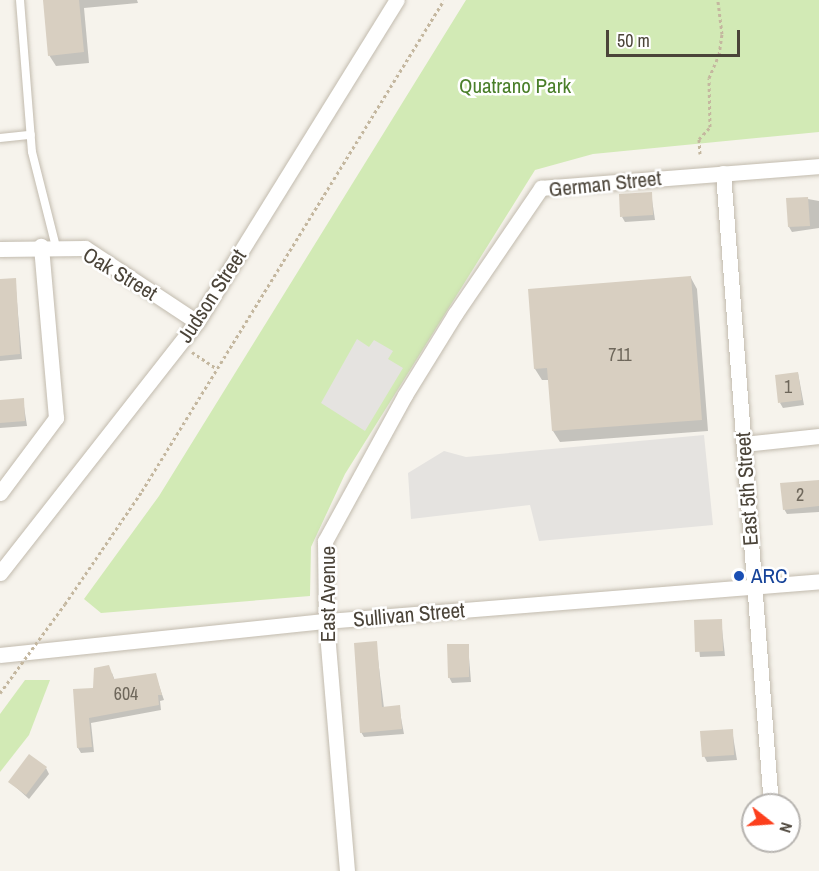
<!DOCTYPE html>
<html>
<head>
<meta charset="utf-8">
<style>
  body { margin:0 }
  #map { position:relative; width:819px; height:871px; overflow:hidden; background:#f6f3ec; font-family:"Archivo Narrow",sans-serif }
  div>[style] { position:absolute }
  .green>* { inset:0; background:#d2eab5 }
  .parking>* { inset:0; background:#e5e3e0 }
  .shadow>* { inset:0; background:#0003 }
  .building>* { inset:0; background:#d8cfc1 }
  .path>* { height:3px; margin-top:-1.5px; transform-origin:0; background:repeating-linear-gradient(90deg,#c4b79f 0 3px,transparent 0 6px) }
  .roads { filter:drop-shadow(0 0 2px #c2bbae) drop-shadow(0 0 2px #c2bbae) }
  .lane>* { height:8px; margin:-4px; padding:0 4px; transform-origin:4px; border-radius:4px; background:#fff }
  .street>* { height:15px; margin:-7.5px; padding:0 7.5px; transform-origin:7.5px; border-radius:7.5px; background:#fff }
  .path-bridge>* { height:3px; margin-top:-1.5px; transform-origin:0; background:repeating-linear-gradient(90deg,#c4b79f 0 3px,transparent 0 6px) }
  .dots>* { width:16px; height:16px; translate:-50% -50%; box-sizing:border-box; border:3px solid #fff; border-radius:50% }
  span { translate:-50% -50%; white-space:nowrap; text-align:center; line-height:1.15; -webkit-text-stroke:5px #fff; paint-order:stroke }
  .number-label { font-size:18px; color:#6e675b }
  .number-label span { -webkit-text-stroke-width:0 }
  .park-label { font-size:21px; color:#4a7f2a }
  .street-label { font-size:21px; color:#4b4439 }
  .transit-label { font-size:21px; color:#164399 }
  .left { translate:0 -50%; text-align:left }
  .north { position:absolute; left:741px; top:793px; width:60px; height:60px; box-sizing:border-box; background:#fff; border:2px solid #b7b4b0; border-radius:50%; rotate:107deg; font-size:16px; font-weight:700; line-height:24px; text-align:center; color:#4b4439 }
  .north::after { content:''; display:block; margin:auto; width:21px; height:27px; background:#fc3f1d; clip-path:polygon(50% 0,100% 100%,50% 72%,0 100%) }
  .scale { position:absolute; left:606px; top:30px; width:134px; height:27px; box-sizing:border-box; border:3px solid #4b4439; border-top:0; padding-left:8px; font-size:18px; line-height:21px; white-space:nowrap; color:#4b4439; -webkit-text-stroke:4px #fff; paint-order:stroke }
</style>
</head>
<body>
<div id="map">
  <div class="green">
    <div style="clip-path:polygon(466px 0,819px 0,819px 132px,593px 154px,535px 170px,345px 474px,311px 547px,310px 596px,101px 613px,84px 599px,159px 496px)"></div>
    <div style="clip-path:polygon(25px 680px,50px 680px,29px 735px,0 772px,0 714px)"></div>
  </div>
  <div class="parking">
    <div style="clip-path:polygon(357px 339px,369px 347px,374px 340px,393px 351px,388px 359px,403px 368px,365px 431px,321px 403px)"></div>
    <div style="clip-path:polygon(704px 435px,713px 525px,539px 541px,530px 505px,411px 519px,408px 473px,444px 451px,466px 457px)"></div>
  </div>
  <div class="shadow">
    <div style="clip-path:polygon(44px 0,137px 0,138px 3px,84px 8px,89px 63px,56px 66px,49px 55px)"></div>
    <div style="clip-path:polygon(651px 193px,655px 220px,625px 222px,622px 217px)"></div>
    <div style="clip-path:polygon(808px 199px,819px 201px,819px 228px,792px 232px,789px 227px)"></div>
    <div style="clip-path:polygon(691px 278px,697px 289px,708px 431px,560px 442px,553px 431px,550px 380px,542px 380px,535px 369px,529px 290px)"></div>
    <div style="clip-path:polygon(15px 279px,22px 359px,0 361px,0 280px)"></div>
    <div style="clip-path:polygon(798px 373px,804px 405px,783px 408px,780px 403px)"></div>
    <div style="clip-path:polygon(23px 400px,27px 426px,0 428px,0 401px)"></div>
    <div style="clip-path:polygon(819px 482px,819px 512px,787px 514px,784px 509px)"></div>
    <div style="clip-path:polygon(721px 620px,725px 656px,700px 657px,696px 621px)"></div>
    <div style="clip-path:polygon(376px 643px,384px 708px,399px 707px,404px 734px,364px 737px,361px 732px)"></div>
    <div style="clip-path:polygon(468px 645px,471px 682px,452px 683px,449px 677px)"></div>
    <div style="clip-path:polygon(112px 673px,115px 681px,155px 674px,164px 700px,160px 701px,161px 710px,91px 723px,94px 752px,81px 753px,78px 748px,94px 689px)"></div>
    <div style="clip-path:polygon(732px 730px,737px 760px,707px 762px,704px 756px)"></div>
    <div style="clip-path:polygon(46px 768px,49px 774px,29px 799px,10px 782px)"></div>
  </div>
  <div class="building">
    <div style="clip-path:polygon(43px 0,79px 0,84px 52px,48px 56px)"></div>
    <div style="clip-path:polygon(652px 192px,653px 215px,620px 217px,619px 194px)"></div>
    <div style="clip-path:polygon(808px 197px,810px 226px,788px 227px,786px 198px)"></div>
    <div style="clip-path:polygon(691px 276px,702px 420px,552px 431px,547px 368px,534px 369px,528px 289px)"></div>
    <div style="clip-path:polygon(16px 278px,20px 354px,0 356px,0 279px)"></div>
    <div style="clip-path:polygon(798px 372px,802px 400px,778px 403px,775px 375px)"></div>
    <div style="clip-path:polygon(24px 398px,25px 421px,0 423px,0 400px)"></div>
    <div style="clip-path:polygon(819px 480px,819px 506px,783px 510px,780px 483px)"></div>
    <div style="clip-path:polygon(722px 619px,723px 651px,695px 652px,694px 620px)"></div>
    <div style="clip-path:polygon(377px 641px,382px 707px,400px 705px,402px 729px,360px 733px,354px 643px)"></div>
    <div style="clip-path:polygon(447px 644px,469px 644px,469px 677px,448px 678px)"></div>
    <div style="clip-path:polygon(109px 665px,114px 679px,156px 673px,162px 695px,158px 695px,159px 705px,89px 718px,92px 747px,77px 748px,73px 689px,93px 688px,94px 668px)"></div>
    <div style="clip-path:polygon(733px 729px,734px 755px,702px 757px,700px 731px)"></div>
    <div style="clip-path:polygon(29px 754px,47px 767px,26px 795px,8px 782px)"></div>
  </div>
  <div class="path">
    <div style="left:700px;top:154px;width:15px;rotate:-94deg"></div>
    <div style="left:699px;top:139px;width:16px;rotate:-47deg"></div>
    <div style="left:710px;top:127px;width:49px;rotate:-91.2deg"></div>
    <div style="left:709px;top:78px;width:25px;rotate:-67deg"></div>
    <div style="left:719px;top:55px;width:21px;rotate:-82deg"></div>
    <div style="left:722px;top:34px;width:34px;rotate:-97deg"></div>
    <div style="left:192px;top:352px;width:30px;rotate:34deg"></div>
    <div style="left:65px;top:604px;width:137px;rotate:-55.7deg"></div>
    <div style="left:142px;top:491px;width:576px;rotate:-58.41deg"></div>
  </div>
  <div class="roads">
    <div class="lane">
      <div style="left:20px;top:0;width:152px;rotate:85.5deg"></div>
      <div style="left:32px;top:152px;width:98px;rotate:75.8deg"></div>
      <div style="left:0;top:138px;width:31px;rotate:-6deg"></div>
    </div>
    <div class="street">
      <div style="left:723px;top:173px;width:634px;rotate:85.66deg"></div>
      <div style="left:0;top:249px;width:85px;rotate:-0.7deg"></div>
      <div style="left:85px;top:248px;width:134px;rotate:33.5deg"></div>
      <div style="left:744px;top:444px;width:75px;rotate:-6.1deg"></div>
      <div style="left:0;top:493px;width:94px;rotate:-53.3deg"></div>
      <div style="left:56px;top:418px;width:173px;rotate:-95deg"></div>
      <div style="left:0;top:573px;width:319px;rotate:-51.9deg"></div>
      <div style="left:197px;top:322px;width:379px;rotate:-58.2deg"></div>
      <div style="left:0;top:655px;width:328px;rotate:-6deg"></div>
      <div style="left:326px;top:621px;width:495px;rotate:-4.6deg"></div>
      <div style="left:347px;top:871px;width:251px;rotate:-94.8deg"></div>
      <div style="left:326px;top:621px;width:80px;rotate:-90.7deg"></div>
      <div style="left:325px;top:541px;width:166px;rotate:-61.3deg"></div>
      <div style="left:405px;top:395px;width:95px;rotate:-58.3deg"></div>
      <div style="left:455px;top:314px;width:153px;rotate:-55.7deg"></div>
      <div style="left:541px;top:188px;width:279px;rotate:-4.5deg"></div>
    </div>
  </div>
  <div class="path-bridge">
    <div style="left:0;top:693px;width:110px;rotate:-53.9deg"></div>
  </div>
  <div class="dots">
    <div style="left:739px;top:576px;background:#1a4fb4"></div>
  </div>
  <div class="number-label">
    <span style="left:620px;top:355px">711</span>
    <span style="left:788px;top:387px">1</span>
    <span style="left:800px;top:495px">2</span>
    <span style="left:126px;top:694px">604</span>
  </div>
  <div class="park-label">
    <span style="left:515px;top:86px">Quatrano Park</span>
  </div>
  <div class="street-label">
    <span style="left:605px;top:184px;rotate:-6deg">German Street</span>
    <span style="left:120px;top:274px;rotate:31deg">Oak Street</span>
    <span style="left:212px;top:296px;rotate:-57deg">Judson Street</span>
    <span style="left:747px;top:489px;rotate:-94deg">East 5th Street</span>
    <span style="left:328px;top:594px;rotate:-90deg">East Avenue</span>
    <span style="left:409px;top:615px;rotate:-5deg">Sullivan Street</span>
  </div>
  <div class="transit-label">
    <span class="left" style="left:751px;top:576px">ARC</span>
  </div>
  <div class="north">N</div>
  <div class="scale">50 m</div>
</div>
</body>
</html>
